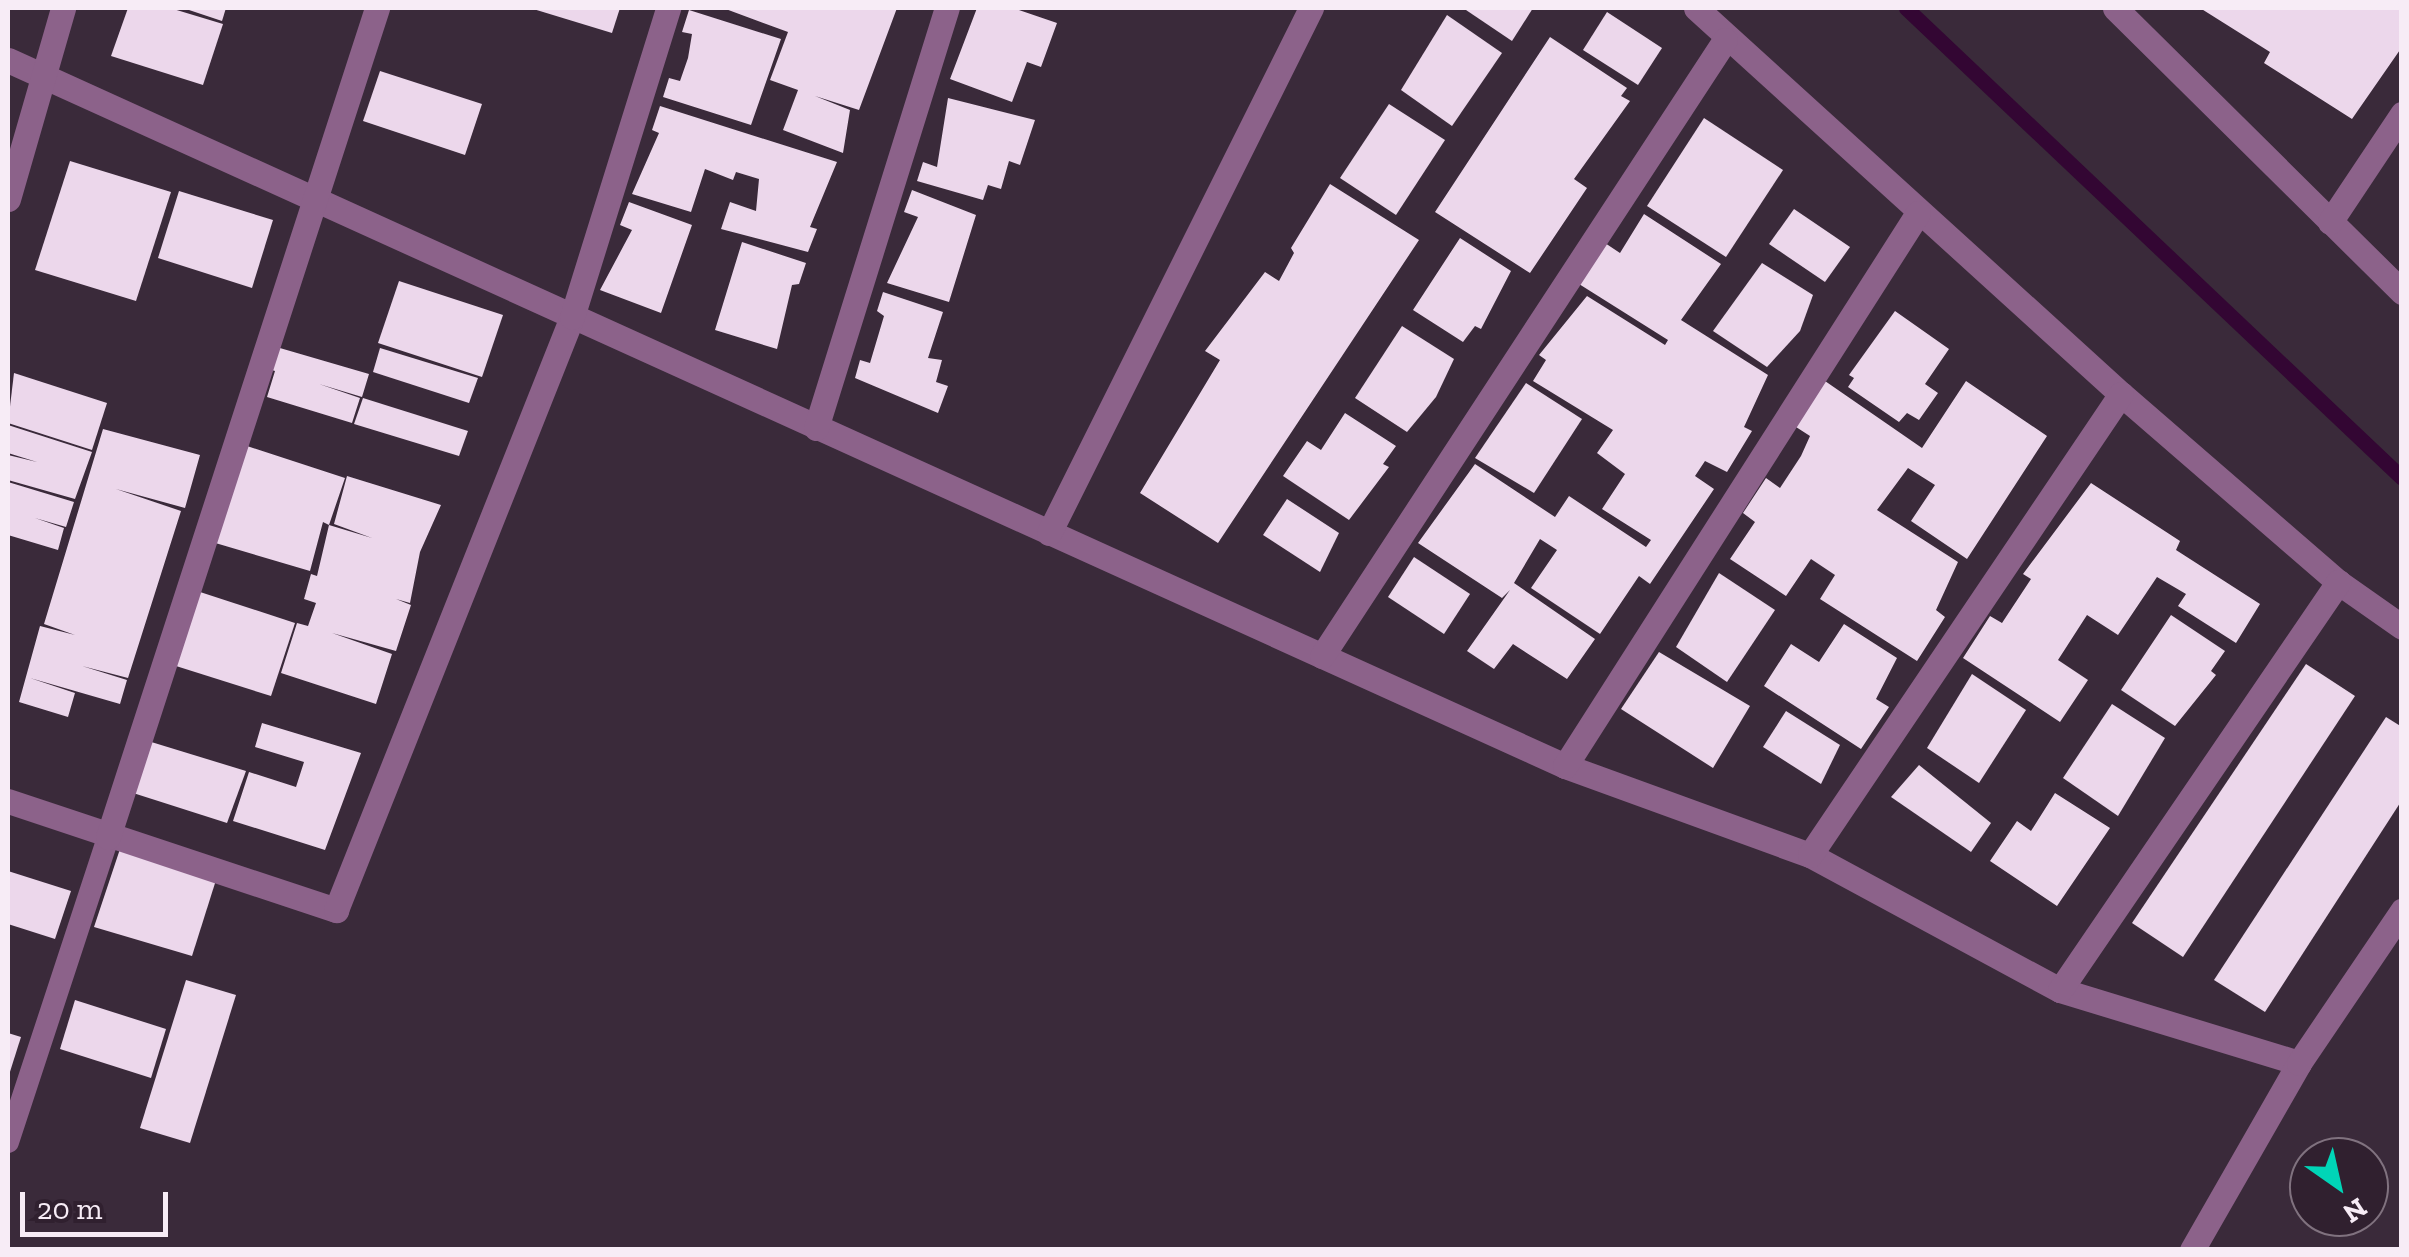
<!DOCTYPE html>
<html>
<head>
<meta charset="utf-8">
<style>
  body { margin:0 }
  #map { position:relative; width:2409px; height:1257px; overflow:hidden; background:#3a2a3a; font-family:"Zilla Slab",serif }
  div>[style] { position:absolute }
  .stream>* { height:15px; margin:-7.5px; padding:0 7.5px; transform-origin:7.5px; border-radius:7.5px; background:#330633 }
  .building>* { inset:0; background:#ecd7eb }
  .lane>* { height:22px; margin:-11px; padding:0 11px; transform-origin:11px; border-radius:11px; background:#8c628a }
  .street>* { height:25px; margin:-12.5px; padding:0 12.5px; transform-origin:12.5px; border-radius:12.5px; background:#8c628a }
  span { translate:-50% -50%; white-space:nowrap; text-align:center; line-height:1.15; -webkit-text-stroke:10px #30202f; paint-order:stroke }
  .frame { position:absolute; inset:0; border:10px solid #f7ecf6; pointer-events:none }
  .north { position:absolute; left:2289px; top:1137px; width:100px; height:100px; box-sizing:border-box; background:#30202f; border:2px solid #80727f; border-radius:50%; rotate:146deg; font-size:28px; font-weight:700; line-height:40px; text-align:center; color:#f7ecf6 }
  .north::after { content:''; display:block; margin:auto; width:35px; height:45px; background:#00d5b7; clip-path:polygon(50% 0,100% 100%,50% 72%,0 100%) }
  .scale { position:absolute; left:20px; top:1192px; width:148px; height:45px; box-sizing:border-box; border:5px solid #f7ecf6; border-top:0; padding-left:12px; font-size:30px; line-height:35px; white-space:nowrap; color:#f7ecf6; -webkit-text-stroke:8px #30202f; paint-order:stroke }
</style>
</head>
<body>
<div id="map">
  <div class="stream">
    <div style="left:1906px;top:8px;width:683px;rotate:43.46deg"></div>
  </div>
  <div class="building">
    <div style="clip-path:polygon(128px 8px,170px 8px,223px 24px,203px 85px,111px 56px)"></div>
    <div style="clip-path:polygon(183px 8px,226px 8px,222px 21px)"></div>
    <div style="clip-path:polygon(530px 8px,620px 8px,612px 33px)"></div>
    <div style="clip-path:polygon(723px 8px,897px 8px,859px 110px,815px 96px,850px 110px,843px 153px,783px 130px,798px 90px,770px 80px,788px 32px)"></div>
    <div style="clip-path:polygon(977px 8px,1013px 8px,1057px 23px,1041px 67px,1027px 62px,1012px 102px,950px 79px)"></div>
    <div style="clip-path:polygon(1463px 8px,1533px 8px,1512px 41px)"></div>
    <div style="clip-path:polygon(2200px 8px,2402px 8px,2402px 47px,2352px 119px,2264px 63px,2270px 52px)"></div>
    <div style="clip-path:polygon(689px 10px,781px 39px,751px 125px,663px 97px,669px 78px,680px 81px,688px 58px,692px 34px,682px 32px)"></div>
    <div style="clip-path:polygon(1607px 12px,1662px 48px,1638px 85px,1583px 50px)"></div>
    <div style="clip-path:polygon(1447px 15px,1502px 53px,1452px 126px,1401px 90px)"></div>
    <div style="clip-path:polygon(1550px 37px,1627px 88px,1621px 96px,1630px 101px,1574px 179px,1587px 188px,1530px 273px,1435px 212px)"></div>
    <div style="clip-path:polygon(380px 71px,482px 104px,465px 155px,363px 121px)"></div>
    <div style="clip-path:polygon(948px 98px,1035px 120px,1020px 165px,1009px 161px,1001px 189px,988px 185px,983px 200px,917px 181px,923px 162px,937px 167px)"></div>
    <div style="clip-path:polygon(1389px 104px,1445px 140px,1396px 215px,1340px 178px)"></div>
    <div style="clip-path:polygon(660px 106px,837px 162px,810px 227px,817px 229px,808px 252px,721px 229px,730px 202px,756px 211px,759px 179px,736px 172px,733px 180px,705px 169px,691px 212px,632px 194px,659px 133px,652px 130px)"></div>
    <div style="clip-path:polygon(1704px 118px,1783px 170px,1726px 257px,1647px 206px)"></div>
    <div style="clip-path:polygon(70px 161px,171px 192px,136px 301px,35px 270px)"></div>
    <div style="clip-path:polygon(1330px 184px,1419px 240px,1218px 543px,1140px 493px,1220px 360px,1205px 351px,1265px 272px,1279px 281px,1294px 253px,1291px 248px)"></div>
    <div style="clip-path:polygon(912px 190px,976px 215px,949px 302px,887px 283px,918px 217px,904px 212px)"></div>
    <div style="clip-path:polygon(179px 191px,273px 220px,252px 288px,158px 258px)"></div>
    <div style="clip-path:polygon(629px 202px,692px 225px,661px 313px,600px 290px,632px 230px,620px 225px)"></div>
    <div style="clip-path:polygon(1794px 209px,1850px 247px,1825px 282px,1769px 244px)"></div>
    <div style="clip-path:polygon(1644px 214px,1721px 264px,1681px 320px,1768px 375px,1744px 427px,1752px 431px,1727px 472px,1705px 461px,1695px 476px,1714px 489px,1650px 584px,1639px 576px,1600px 634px,1531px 588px,1557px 550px,1540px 539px,1514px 583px,1595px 639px,1567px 679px,1513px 644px,1494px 669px,1467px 651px,1510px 590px,1502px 598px,1418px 543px,1475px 464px,1555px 517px,1569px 496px,1646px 547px,1651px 540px,1602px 509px,1625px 474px,1597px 453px,1613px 430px,1533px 381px,1546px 360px,1539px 355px,1587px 296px,1665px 345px,1668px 340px,1579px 284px,1605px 243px,1620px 253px)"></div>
    <div style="clip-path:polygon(1460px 238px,1511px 271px,1481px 329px,1475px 326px,1463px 342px,1413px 310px)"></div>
    <div style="clip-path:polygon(742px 242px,806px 263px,799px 284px,792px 285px,777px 349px,715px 330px)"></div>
    <div style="clip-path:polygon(1762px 263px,1813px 295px,1800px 331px,1767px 367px,1713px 331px)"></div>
    <div style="clip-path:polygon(399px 281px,503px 315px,482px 377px,378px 343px)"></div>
    <div style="clip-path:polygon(883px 292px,943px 312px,928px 358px,942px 360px,936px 382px,948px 386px,938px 413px,855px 378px,860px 360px,870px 363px,884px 316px,877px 311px)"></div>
    <div style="clip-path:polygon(1895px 311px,1949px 349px,1925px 384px,1938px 393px,1919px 420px,1907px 413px,1899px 422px,1848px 387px,1854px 378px,1849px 375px)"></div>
    <div style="clip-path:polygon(1402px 326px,1454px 359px,1436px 397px,1407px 432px,1355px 398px)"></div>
    <div style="clip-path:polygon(273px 346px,369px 374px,362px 397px,319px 384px,360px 398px,352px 423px,267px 397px,275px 371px,266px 368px)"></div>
    <div style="clip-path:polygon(380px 348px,478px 378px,469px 403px,373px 372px)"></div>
    <div style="clip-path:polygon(14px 373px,107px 403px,92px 450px,8px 423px)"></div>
    <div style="clip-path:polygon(1825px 381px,1922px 448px,1966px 381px,2047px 436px,1967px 559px,1911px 521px,1935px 485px,1908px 468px,1877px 510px,1958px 562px,1936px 610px,1945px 617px,1917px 661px,1820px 599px,1835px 575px,1811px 559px,1786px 596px,1730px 559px,1755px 522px,1743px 513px,1766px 478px,1780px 488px,1801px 456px,1810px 436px,1796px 427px)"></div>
    <div style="clip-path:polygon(1526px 383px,1582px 419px,1534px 493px,1475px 458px)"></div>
    <div style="clip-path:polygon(363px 398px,468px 431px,459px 456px,354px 424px)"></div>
    <div style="clip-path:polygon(1345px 413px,1396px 446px,1383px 464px,1389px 467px,1349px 520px,1283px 476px,1307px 441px,1321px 450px)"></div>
    <div style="clip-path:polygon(8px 425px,92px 452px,75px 499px,8px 480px,8px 455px,37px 462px,8px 453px)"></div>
    <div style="clip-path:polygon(103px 429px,200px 455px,185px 508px,116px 489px,181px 511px,128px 678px,82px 666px,127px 680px,120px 704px,30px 678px,75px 693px,68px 717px,19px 702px,40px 626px,75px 635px,44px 624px)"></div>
    <div style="clip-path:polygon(247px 446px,345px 478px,329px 525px,372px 538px,334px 524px,347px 476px,441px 505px,420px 552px,410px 603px,396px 599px,411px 605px,396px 651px,332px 633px,392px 654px,376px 704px,281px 673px,297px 623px,308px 626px,316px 603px,304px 599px,311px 574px,317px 576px,329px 525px,323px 522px,310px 571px,212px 542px)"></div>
    <div style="clip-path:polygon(8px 482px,74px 502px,66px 527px,35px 518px,64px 528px,58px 550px,8px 535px)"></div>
    <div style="clip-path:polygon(2091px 483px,2180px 541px,2176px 550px,2260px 604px,2236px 643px,2178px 606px,2186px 594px,2157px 577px,2118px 635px,2087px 615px,2058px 660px,2088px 680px,2060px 722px,1963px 658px,1990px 616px,2002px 623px,2031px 579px,2023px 574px)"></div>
    <div style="clip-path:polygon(1287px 499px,1339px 533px,1320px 572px,1263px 535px)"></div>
    <div style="clip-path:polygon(1414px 557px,1470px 594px,1444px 634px,1388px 597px)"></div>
    <div style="clip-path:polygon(1719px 573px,1775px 610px,1727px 682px,1676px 647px)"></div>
    <div style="clip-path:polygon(197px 591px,295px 623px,271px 696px,176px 666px)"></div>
    <div style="clip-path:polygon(2171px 615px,2225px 651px,2211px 671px,2216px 675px,2175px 726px,2121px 690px)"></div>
    <div style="clip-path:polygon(1844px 624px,1897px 658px,1876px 699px,1889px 707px,1861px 749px,1764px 686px,1791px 644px,1819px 662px)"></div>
    <div style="clip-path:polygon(1659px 652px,1750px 706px,1713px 768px,1621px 709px)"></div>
    <div style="clip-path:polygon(2306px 664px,2355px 696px,2183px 957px,2132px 923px)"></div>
    <div style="clip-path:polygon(1972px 674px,2026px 710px,1979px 783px,1927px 748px)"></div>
    <div style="clip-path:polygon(2112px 704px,2165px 738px,2118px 816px,2063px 778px)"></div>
    <div style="clip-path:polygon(1786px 711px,1840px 745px,1821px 784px,1763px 747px)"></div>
    <div style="clip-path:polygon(2386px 717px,2402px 727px,2402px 800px,2265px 1012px,2214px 980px)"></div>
    <div style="clip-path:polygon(262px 723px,361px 753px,325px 850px,233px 821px,249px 772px,296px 787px,304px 762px,255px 747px)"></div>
    <div style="clip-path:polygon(148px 741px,246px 771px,227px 823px,130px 792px)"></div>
    <div style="clip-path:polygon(1919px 765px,1991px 823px,1971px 852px,1891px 797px)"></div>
    <div style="clip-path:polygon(2055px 793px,2110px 828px,2057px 906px,1990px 861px,2017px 821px,2031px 831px)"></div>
    <div style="clip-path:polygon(120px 849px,216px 880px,192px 956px,94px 927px)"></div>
    <div style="clip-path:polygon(8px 871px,71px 891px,55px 939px,8px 924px)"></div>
    <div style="clip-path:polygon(186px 980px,236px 995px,190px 1143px,140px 1128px)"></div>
    <div style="clip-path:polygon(75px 1000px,166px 1029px,151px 1078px,60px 1049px)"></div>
    <div style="clip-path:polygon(8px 1033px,21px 1037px,8px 1078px)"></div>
  </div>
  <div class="lane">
    <div style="left:8px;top:1142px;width:321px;rotate:-71.8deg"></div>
  </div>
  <div class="street">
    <div style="left:1696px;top:8px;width:574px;rotate:42.25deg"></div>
    <div style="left:2121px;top:394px;width:287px;rotate:40.9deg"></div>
    <div style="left:2338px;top:582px;width:78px;rotate:35.1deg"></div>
    <div style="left:2115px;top:8px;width:404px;rotate:44.7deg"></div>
    <div style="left:8px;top:60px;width:1710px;rotate:24.39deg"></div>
    <div style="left:1565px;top:766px;width:261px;rotate:20deg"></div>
    <div style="left:1810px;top:855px;width:284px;rotate:28.4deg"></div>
    <div style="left:2060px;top:990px;width:250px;rotate:17deg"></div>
    <div style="left:8px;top:199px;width:199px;rotate:-73.9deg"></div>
    <div style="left:2330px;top:222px;width:130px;rotate:-56.3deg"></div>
    <div style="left:816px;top:428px;width:440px;rotate:-72.7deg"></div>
    <div style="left:1049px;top:533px;width:587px;rotate:-63.48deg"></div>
    <div style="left:1322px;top:656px;width:736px;rotate:-56.81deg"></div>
    <div style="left:1565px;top:766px;width:656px;rotate:-57.45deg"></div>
    <div style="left:8px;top:801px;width:346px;rotate:18.4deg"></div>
    <div style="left:336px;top:910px;width:638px;rotate:-68.3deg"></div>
    <div style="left:572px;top:317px;width:324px;rotate:-72.7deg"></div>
    <div style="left:108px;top:837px;width:872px;rotate:-72.02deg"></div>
    <div style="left:1810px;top:855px;width:556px;rotate:-56deg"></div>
    <div style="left:2060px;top:990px;width:494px;rotate:-55.7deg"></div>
    <div style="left:2192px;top:1250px;width:215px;rotate:-60.2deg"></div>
    <div style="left:2299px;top:1063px;width:184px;rotate:-55.9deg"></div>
  </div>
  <div class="frame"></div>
  <div class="north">N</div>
  <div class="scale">20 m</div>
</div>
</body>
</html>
